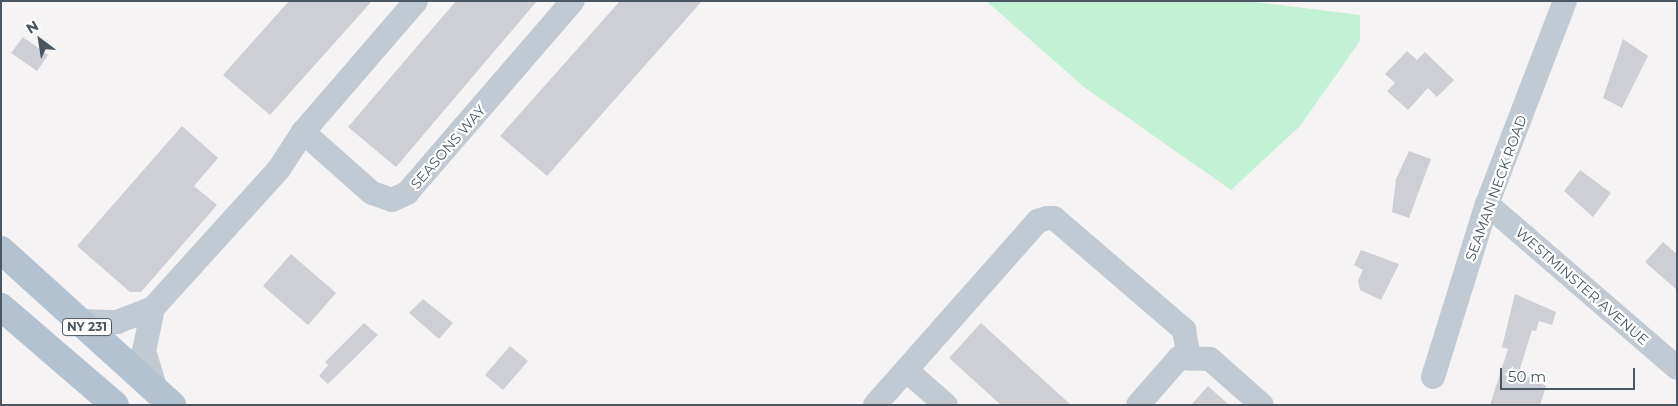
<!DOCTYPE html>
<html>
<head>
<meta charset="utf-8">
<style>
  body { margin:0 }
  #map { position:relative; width:1678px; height:406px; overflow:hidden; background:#f5f3f3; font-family:Montserrat,sans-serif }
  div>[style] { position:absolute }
  .green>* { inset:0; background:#c3f1d5 }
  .building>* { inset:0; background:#cdcfd5 }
  .minor>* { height:24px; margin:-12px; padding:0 12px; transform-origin:12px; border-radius:12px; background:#c1cad2 }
  .major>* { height:28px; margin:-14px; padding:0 14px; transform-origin:14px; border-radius:14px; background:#b3c2d1 }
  span { translate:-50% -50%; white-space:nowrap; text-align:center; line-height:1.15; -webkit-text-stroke:4.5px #fff; paint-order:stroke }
  .shield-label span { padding:1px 4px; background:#fff; border:1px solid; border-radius:4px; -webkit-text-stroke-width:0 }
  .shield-label { font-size:12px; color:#4a5661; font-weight:700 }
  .street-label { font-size:14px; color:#4a5661 }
  .frame { position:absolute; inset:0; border:2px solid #4a5661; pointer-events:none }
  .north { position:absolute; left:15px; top:15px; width:50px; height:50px; -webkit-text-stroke:4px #fff; paint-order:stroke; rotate:329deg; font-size:14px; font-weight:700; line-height:20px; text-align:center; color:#4a5661 }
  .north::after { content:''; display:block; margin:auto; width:18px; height:22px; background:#4a5661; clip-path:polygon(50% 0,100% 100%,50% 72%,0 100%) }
  .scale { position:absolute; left:1500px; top:368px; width:135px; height:22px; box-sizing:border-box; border:2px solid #4a5661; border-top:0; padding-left:6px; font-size:15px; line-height:18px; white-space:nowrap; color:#4a5661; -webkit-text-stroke:4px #fff; paint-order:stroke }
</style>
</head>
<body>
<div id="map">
  <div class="green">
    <div style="clip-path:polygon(986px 1px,1247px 1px,1360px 15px,1360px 41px,1300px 126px,1231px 190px,1084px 87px)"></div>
  </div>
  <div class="building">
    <div style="clip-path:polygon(289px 1px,372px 1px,270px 115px,223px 75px)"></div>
    <div style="clip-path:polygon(456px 1px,537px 1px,396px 167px,348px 127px)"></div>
    <div style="clip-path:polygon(620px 1px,702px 1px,547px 176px,500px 136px)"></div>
    <div style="clip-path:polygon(23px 37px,48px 55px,37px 71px,11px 53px)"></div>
    <div style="clip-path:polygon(1623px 39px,1648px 56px,1622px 108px,1603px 98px)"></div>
    <div style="clip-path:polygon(1407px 51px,1417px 60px,1425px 52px,1454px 80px,1437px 97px,1428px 88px,1408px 110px,1387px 91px,1395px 83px,1385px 74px)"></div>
    <div style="clip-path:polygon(182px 126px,218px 158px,194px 186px,217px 205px,141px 292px,130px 292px,77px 246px)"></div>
    <div style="clip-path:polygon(1409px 151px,1431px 159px,1409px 218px,1392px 212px,1396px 179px)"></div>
    <div style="clip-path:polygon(1580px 170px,1611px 193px,1593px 217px,1564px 191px)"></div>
    <div style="clip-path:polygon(1663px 242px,1677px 254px,1677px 290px,1645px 262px)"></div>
    <div style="clip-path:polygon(1361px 250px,1399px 264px,1381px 300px,1360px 290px,1358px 281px,1363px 270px,1354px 265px)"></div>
    <div style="clip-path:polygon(291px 254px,336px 293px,308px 325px,263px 286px)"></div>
    <div style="clip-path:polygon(1515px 294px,1556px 312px,1552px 325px,1539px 321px,1536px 331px,1532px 330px,1519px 372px,1546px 386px,1540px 405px,1490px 405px,1508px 349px,1502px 347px)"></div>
    <div style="clip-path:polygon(423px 299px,453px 323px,439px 339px,409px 313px)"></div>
    <div style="clip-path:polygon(364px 323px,378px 335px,328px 384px,319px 376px,328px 365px,325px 362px)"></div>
    <div style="clip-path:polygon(981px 323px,1071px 405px,1001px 405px,949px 358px)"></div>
    <div style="clip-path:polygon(510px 346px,528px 361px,503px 390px,485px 375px)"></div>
    <div style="clip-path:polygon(1208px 386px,1229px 405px,1191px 405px)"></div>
  </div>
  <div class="minor">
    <div style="left:303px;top:132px;width:92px;rotate:41.5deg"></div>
    <div style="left:372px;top:193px;width:21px;rotate:19deg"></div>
    <div style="left:392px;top:200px;width:17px;rotate:-25deg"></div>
    <div style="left:407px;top:193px;width:254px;rotate:-49.2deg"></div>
    <div style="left:1487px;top:204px;width:251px;rotate:40.8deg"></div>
    <div style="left:80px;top:321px;width:37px;rotate:2deg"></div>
    <div style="left:117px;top:322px;width:39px;rotate:-21deg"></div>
    <div style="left:906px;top:370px;width:53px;rotate:41.2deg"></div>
    <div style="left:1433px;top:377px;width:181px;rotate:-72.7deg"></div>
    <div style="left:1487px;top:204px;width:217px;rotate:-69deg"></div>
    <div style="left:156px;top:390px;width:41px;rotate:-107.1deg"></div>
    <div style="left:144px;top:351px;width:44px;rotate:-78.2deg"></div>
    <div style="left:153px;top:308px;width:188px;rotate:-47.8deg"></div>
    <div style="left:279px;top:169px;width:44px;rotate:-57deg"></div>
    <div style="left:303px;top:132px;width:173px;rotate:-49.2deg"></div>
    <div style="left:875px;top:405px;width:246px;rotate:-48.5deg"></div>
    <div style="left:1038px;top:221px;width:9px;rotate:-18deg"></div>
    <div style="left:1047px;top:218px;width:7px"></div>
    <div style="left:1054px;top:218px;width:172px;rotate:40.7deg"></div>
    <div style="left:1184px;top:330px;width:29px;rotate:80deg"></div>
    <div style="left:1138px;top:405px;width:62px;rotate:-48.9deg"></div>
    <div style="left:1179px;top:358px;width:31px;rotate:2deg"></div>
    <div style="left:1210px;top:359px;width:69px;rotate:41.5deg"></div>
  </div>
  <div class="major">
    <div style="left:1px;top:250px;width:231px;rotate:42.2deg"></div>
    <div style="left:1px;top:307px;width:150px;rotate:40.7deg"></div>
  </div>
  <div class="shield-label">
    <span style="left:87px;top:327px">NY 231</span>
  </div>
  <div class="street-label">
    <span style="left:448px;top:147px;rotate:-49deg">SEASONS WAY</span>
    <span style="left:1496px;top:188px;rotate:-70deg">SEAMAN NECK ROAD</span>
    <span style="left:1582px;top:286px;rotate:41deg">WESTMINSTER AVENUE</span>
  </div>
  <div class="frame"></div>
  <div class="north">N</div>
  <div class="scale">50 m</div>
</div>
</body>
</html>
